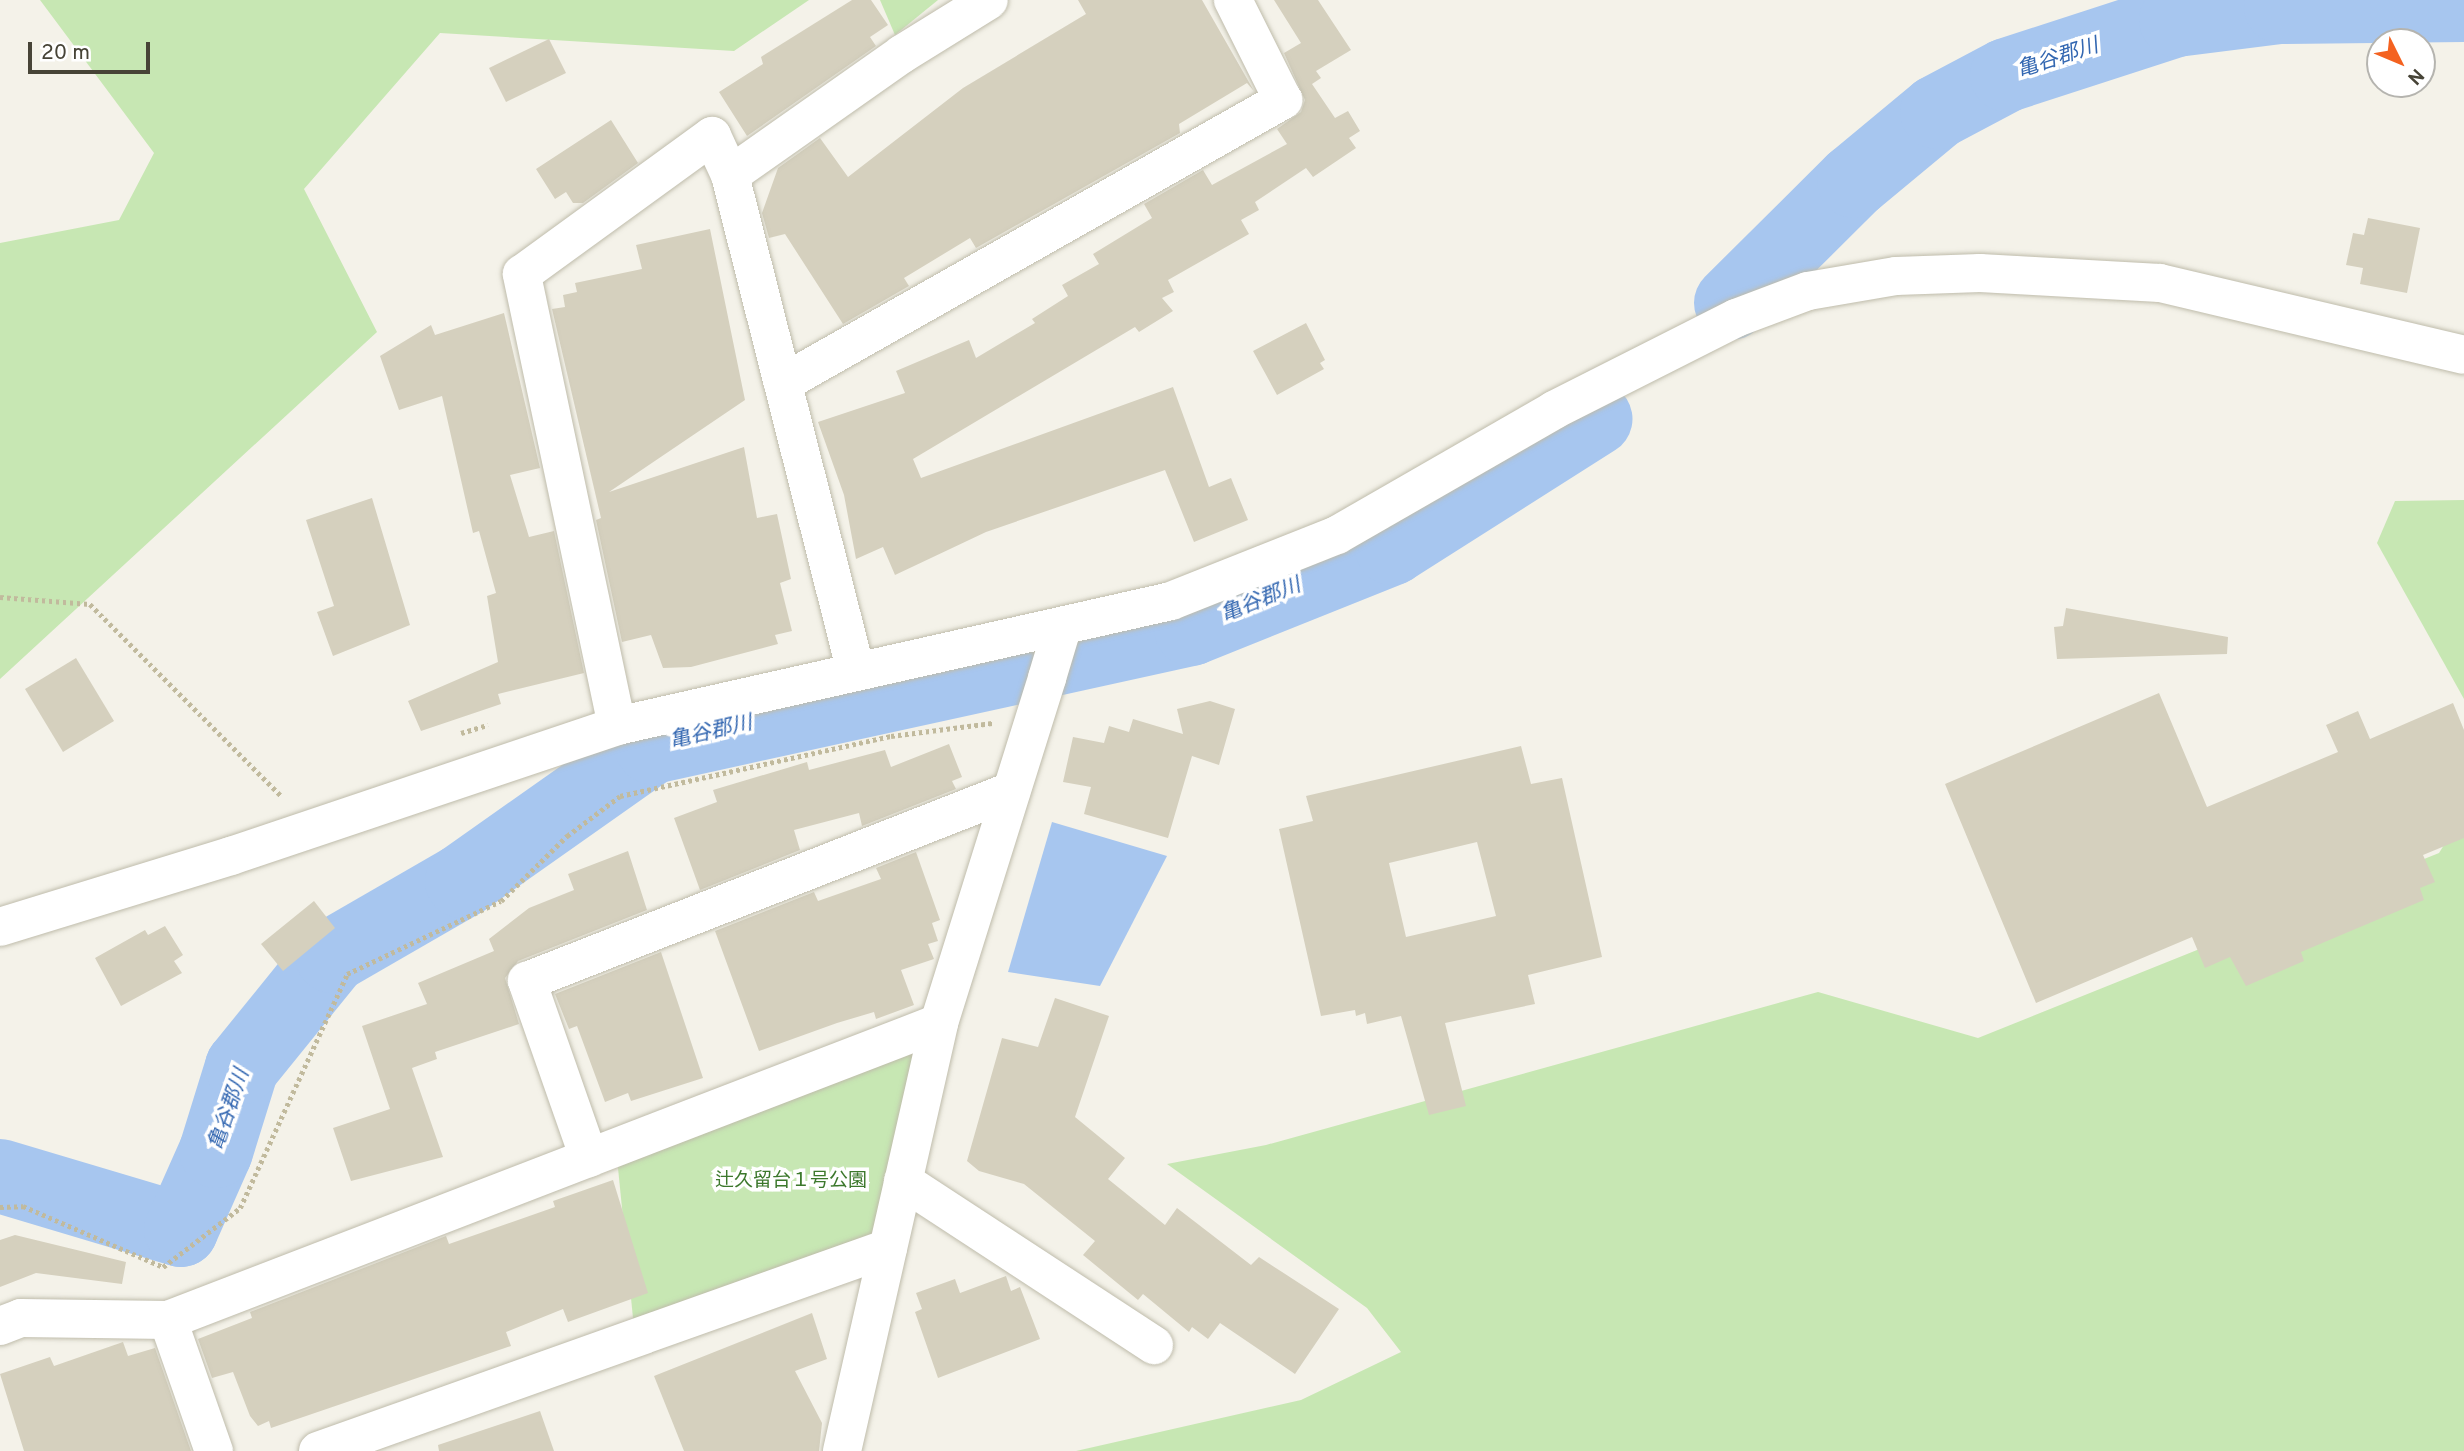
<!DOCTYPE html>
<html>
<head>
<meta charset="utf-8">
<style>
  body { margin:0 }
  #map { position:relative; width:2464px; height:1451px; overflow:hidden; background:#f4f2e9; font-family:Overpass,"Noto Sans JP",sans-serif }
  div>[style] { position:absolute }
  .green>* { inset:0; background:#c7e7b3 }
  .water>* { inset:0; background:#a7c6ef }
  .river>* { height:74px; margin:-37px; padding:0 37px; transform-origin:37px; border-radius:37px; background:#a7c6ef }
  .building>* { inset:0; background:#d5d0be }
  .path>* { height:4.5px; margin-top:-2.25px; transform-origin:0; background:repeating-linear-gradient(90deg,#c1ba9d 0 3.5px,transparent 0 7px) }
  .roads { filter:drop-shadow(0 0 2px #bfbcab) drop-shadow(0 0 2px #bfbcab) }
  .minor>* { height:38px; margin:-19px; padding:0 19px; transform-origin:19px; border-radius:19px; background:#fff }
  .tertiary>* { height:38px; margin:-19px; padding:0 19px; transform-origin:19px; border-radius:19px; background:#fff }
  span { translate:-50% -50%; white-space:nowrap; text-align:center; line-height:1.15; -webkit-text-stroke:7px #fff; paint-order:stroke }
  .park-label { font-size:19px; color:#3c782c }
  .water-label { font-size:21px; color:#3367b1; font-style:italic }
  .north { position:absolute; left:2366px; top:28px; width:70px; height:70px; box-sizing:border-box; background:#fff; border:2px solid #b5b4af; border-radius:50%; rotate:133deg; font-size:19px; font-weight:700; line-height:28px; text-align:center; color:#474437 }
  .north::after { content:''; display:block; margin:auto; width:24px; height:32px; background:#f46220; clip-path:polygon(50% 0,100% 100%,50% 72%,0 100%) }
  .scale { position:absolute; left:28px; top:42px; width:122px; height:32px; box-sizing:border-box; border:4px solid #474437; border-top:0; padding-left:9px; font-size:21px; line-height:24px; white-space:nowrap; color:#474437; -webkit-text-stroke:5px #fff; paint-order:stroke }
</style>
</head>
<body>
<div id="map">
  <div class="green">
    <div style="clip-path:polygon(40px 0,809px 0,734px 51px,440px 33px,304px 189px,377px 332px,0 679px,0 243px,119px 220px,154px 153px)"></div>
    <div style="clip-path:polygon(880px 0,938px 0,895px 35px)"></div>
    <div style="clip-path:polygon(2464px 500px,2464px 699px,2377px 543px,2395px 501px)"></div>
    <div style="clip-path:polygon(2464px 813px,2464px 1451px,1076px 1451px,1301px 1400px,1401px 1352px,1367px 1308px,1167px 1164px,1266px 1145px,1818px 992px,1978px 1038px,2439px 853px)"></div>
    <div style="clip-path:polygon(939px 1023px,888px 1248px,635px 1338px,616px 1148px)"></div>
  </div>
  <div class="water">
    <div style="clip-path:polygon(1052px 822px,1167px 856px,1100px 986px,1008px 972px)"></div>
  </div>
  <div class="river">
    <div style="left:1731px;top:303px;width:173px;rotate:-44.8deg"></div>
    <div style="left:1854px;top:181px;width:108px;rotate:-39.7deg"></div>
    <div style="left:1937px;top:112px;width:79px;rotate:-27.9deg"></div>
    <div style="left:2007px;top:75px;width:178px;rotate:-18deg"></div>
    <div style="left:2176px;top:20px;width:106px;rotate:-7.1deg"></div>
    <div style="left:2281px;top:7px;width:183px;rotate:-0.6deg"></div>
    <div style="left:0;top:1176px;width:189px;rotate:16.6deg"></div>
    <div style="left:181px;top:1230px;width:86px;rotate:-66.1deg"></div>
    <div style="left:216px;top:1151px;width:88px;rotate:-72.8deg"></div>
    <div style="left:242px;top:1067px;width:143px;rotate:-51deg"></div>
    <div style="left:332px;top:956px;width:150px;rotate:-30deg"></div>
    <div style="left:462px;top:881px;width:232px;rotate:-35.2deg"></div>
    <div style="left:652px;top:747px;width:552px;rotate:-12.35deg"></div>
    <div style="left:1191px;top:629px;width:217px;rotate:-21.9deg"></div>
    <div style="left:1392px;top:548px;width:241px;rotate:-32.4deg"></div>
  </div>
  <div class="building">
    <div style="clip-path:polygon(852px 0,871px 0,888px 25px,870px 37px,876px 46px,747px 136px,719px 92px,763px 64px,761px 57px)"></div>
    <div style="clip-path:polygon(1078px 0,1202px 0,1254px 91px,1247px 83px,1179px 124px,1180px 133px,976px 248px,970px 238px,904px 278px,909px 286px,843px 324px,785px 234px,769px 238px,762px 213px,778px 168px,820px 138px,848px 177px,963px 88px,1086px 14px)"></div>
    <div style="clip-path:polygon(1274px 0,1318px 0,1351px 50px,1316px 71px,1321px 78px,1312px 84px,1335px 118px,1348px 111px,1360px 131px,1349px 138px,1356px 148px,1313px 177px,1306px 168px,1255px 202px,1259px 210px,1241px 220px,1249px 234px,1168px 280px,1174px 292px,1162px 298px,1173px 311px,1139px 332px,1135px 327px,913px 459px,921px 478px,1173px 387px,1209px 487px,1231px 478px,1248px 520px,1194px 542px,1165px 470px,986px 532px,895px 575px,883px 547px,856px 559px,844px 495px,818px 422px,905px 393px,896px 371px,969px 340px,976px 358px,1035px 323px,1032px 319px,1068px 296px,1062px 285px,1099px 264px,1093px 254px,1152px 218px,1144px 204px,1203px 170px,1212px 185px,1287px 144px,1277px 129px,1301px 112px,1305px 100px,1284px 53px,1301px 43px)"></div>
    <div style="clip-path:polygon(549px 39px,566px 73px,506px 102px,489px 68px)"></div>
    <div style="clip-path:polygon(611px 120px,638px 163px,583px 203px,573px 203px,566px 192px,555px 199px,536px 169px)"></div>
    <div style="clip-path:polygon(2368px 218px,2420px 228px,2407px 293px,2360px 284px,2363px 268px,2346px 265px,2353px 233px,2364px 235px)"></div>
    <div style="clip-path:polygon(710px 229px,745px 400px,609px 492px,744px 447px,757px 518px,777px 514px,791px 579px,780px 583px,792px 631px,775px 635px,778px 644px,691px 667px,663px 668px,651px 635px,622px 642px,596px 520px,601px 518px,552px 309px,565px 307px,563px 295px,577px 292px,575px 283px,642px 269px,636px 245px)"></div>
    <div style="clip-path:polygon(504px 313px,540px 468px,510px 475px,529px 537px,554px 531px,584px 673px,498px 694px,501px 704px,421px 731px,408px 701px,498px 662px,487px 596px,496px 593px,479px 531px,473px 533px,442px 396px,399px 410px,380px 356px,431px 325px,435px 335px)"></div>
    <div style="clip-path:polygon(1306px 323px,1325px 360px,1320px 363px,1324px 369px,1277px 395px,1253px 351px)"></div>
    <div style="clip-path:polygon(372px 498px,410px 625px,333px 656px,317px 612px,334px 606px,306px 520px)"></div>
    <div style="clip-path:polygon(2066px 608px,2228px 637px,2227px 654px,2057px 659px,2054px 627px,2063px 626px)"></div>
    <div style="clip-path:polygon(76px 658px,114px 721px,63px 752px,25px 689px)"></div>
    <div style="clip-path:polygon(2159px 693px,2207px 807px,2338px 752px,2326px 725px,2358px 711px,2370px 739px,2453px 703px,2464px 730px,2464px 838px,2423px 855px,2435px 882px,2420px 888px,2424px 900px,2301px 952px,2304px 961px,2246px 986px,2230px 957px,2205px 968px,2192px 937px,2036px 1003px,1945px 784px)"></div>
    <div style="clip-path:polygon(1210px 701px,1235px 709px,1219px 765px,1192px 756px,1168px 838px,1084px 814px,1091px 787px,1063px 782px,1073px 737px,1104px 743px,1109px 726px,1129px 732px,1133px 719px,1183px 734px,1177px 709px)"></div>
    <div style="clip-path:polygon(949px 744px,962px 777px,952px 781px,956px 789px,862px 826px,859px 813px,794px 830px,800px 850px,700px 890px,674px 818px,717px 802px,713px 790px,807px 762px,809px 770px,885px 750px,891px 767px)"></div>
    <div style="clip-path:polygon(evenodd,1521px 746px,1531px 784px,1562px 778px,1602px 957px,1528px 975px,1535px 1004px,1445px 1023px,1466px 1106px,1429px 1115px,1401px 1016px,1367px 1024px,1365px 1013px,1356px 1016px,1355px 1010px,1321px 1016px,1279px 829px,1313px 821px,1306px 796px,1521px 746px,1477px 842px,1496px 916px,1406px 937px,1389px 863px,1477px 842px)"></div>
    <div style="clip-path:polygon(628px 851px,647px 910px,518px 961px,505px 978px,519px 1024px,435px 1052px,437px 1059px,412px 1068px,443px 1157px,351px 1181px,333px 1128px,390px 1109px,362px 1026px,427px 1004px,418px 983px,494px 951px,489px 939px,529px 908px,574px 890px,568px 874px)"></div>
    <div style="clip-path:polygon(916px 852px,940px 920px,932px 923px,938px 941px,928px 944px,934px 959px,901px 970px,914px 1005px,876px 1019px,874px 1012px,837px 1023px,759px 1051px,715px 931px,814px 892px,818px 901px,881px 879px,876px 868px)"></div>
    <div style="clip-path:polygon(314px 901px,335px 928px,283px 971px,261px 944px)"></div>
    <div style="clip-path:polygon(165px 926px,183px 955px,174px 961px,182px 973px,121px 1006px,95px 958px,145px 930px,148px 935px)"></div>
    <div style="clip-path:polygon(661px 952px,703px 1078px,631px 1101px,628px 1093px,605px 1102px,577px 1026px,569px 1029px,555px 994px)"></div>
    <div style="clip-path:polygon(1055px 998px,1109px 1016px,1075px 1117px,1125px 1158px,1108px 1179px,1165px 1225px,1177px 1208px,1251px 1265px,1259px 1257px,1339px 1309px,1295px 1374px,1220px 1323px,1208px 1339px,1192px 1327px,1189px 1332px,1143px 1294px,1138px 1300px,1083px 1255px,1095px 1241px,1024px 1184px,979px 1171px,967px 1161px,1002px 1038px,1038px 1047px)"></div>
    <div style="clip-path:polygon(613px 1180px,648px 1293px,568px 1322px,563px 1309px,506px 1332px,511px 1346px,271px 1428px,269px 1421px,258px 1426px,250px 1416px,233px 1372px,212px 1378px,198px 1339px,252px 1318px,250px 1312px,446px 1236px,449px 1244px,555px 1207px,553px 1201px)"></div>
    <div style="clip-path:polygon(15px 1235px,126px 1262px,122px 1284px,36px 1273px,0 1287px,0 1240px)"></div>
    <div style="clip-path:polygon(1006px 1276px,1011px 1291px,1020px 1287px,1040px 1339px,938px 1378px,915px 1312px,922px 1309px,916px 1293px,955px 1279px,960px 1293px)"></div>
    <div style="clip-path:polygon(812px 1313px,827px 1359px,795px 1371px,822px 1423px,819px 1451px,684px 1451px,654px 1376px)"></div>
    <div style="clip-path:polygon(123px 1342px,128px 1356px,155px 1348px,191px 1451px,24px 1451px,0 1374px,50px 1357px,54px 1366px)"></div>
    <div style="clip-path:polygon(540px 1411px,554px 1451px,439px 1451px,438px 1445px)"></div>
  </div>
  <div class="path">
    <div style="left:0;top:597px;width:90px;rotate:4.4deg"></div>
    <div style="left:90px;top:604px;width:272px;rotate:45.1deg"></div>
    <div style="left:461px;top:733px;width:28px;rotate:-17deg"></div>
    <div style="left:0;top:1207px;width:23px;rotate:-2deg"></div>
    <div style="left:23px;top:1206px;width:153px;rotate:23.5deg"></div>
    <div style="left:163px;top:1267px;width:97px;rotate:-37.5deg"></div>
    <div style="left:240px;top:1208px;width:257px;rotate:-65.4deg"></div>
    <div style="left:347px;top:974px;width:170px;rotate:-25.4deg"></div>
    <div style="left:501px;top:901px;width:93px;rotate:-44.6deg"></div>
    <div style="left:567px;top:836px;width:66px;rotate:-37deg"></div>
    <div style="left:620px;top:796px;width:278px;rotate:-12.5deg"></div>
    <div style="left:891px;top:736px;width:102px;rotate:-7.3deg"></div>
  </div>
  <div class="roads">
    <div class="minor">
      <div style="left:783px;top:383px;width:575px;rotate:-29.51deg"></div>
      <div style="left:1283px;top:100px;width:112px;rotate:-116.6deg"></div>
      <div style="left:855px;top:668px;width:509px;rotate:-104.23deg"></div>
      <div style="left:730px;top:175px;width:210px;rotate:-35.1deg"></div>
      <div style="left:902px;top:54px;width:102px;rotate:-31.8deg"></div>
      <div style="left:617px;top:726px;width:462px;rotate:-101.9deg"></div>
      <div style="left:522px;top:274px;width:235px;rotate:-36deg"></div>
      <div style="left:712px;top:136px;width:43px;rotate:65.2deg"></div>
      <div style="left:589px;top:1158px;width:188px;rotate:-109.3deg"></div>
      <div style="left:527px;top:981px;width:520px;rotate:-21.43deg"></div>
      <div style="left:903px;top:1181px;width:300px;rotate:33.2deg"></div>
      <div style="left:168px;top:1320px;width:139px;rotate:70.7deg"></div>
      <div style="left:0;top:1326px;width:22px;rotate:-21deg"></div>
      <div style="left:21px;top:1318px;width:147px;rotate:0.8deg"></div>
      <div style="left:168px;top:1320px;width:826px;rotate:-21.07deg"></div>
      <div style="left:318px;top:1451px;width:605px;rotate:-19.6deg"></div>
      <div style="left:842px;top:1451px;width:439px;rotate:-77.2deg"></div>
      <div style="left:939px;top:1023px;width:362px;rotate:-72.6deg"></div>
    </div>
    <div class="tertiary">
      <div style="left:1047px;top:678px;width:52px;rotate:-73.3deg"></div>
      <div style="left:0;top:927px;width:242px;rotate:-17.1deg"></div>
      <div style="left:231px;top:856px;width:407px;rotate:-18.6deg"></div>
      <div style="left:617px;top:726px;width:568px;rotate:-12.71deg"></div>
      <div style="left:1171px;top:601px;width:179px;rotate:-21.7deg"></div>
      <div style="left:1337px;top:535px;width:250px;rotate:-29.9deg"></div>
      <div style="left:1554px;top:410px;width:204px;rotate:-26.8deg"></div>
      <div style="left:1736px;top:318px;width:77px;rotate:-20.6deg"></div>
      <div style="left:1808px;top:291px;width:89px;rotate:-9.7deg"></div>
      <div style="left:1896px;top:276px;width:84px;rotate:-2deg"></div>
      <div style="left:1980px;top:273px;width:180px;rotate:3.2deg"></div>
      <div style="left:2160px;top:283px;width:312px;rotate:13.3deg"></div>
    </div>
  </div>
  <div class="park-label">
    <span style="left:791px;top:1182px">辻久留台１号公園</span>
  </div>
  <div class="water-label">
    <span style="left:2058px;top:59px;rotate:-18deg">亀谷郡川</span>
    <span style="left:1261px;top:601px;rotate:-22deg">亀谷郡川</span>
    <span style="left:711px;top:733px;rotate:-13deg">亀谷郡川</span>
    <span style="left:230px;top:1110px;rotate:-71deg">亀谷郡川</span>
  </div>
  <div class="north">N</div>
  <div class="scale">20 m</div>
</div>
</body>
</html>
